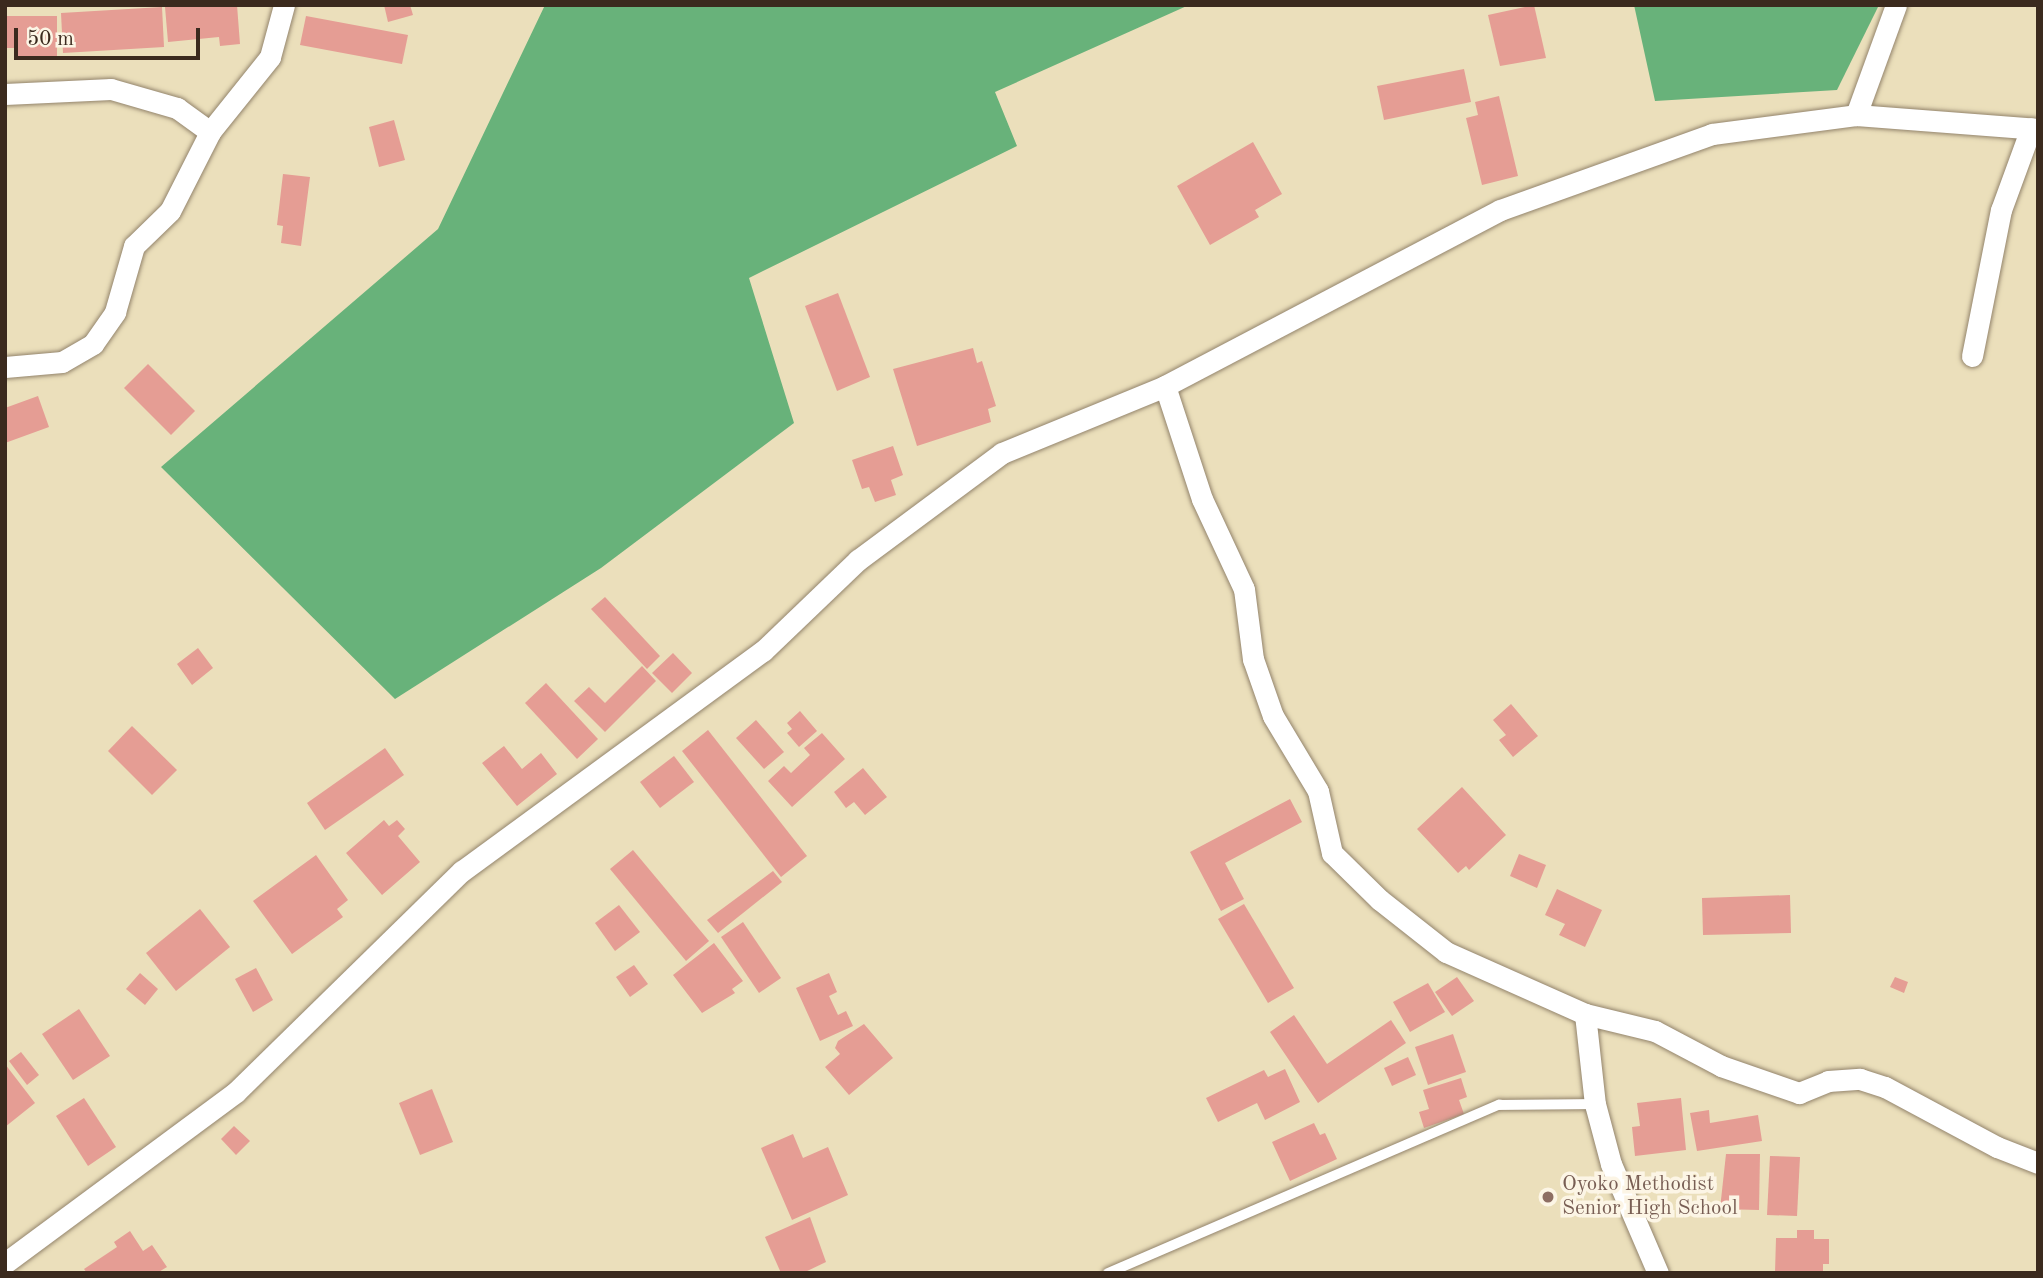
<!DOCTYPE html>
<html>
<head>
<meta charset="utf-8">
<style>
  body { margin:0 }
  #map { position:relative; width:2043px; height:1278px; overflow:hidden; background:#ebdfbb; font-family:"Old Standard TT",serif }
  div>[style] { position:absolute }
  .forest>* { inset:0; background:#68b27a }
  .building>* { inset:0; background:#e59d94 }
  .roads { filter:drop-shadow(0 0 2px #93846c) drop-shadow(0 0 2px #93846c) }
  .service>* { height:10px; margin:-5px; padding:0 5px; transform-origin:5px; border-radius:5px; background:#fff }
  .minor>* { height:21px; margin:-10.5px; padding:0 10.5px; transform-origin:10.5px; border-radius:10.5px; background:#fff }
  .dots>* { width:19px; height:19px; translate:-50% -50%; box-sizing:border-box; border:4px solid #fcf5e5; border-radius:50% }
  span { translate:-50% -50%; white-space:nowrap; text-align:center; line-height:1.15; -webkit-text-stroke:7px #fcf5e5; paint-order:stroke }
  .education-label { font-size:21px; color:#785e54 }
  .left { translate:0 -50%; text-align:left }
  .frame { position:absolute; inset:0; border:7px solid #3b2a1e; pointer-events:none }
  .scale { position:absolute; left:14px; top:28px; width:186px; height:32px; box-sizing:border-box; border:4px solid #3b2a1e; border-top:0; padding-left:9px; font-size:21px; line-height:24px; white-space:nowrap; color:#3b2a1e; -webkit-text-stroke:5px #fcf5e5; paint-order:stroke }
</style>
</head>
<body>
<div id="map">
  <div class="forest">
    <div style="clip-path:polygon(545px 5px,1189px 5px,995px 92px,1017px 146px,749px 278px,794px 423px,601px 568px,395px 699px,161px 467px,438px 229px)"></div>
    <div style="clip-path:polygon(1634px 5px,1879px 5px,1837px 90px,1655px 101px)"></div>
  </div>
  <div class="building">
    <div style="clip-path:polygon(187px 5px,237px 5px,240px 44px,220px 46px,219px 37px,168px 42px,165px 7px)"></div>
    <div style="clip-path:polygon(384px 5px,410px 5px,413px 15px,388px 22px)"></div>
    <div style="clip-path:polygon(1534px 5px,1546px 58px,1500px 66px,1488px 15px)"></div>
    <div style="clip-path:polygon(162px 7px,164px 47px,63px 53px,61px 13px)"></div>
    <div style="clip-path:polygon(5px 16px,57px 16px,57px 60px,16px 60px,16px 48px,5px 48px)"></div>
    <div style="clip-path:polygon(306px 16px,408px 35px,402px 64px,300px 45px)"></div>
    <div style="clip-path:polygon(1464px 69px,1471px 102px,1384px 120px,1377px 86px)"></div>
    <div style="clip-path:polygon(1499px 96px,1518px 176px,1482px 185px,1466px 118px,1478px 115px,1475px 102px)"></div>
    <div style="clip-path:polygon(394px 120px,405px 160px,379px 167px,369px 127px)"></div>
    <div style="clip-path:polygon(1253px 142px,1282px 194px,1255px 210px,1259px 217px,1210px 245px,1177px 186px)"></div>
    <div style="clip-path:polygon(283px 174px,310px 177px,301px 246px,281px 243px,283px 226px,277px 225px)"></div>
    <div style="clip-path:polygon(838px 293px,870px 377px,837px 391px,805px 306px)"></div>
    <div style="clip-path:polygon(973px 348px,977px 363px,982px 361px,996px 406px,988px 409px,991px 422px,917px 446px,893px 369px)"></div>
    <div style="clip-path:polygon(148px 364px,195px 411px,171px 435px,124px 388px)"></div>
    <div style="clip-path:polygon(38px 396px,49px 427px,5px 443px,5px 408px)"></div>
    <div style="clip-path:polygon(893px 446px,903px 475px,891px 480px,896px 495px,875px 502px,869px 487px,862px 489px,852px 460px)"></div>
    <div style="clip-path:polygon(605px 597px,660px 656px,647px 669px,591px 609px)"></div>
    <div style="clip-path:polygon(198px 648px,213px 668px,192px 685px,177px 664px)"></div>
    <div style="clip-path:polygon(673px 653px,692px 673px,672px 693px,652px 673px)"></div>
    <div style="clip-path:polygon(642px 666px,656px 681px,605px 732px,574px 701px,589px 687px,605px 703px)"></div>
    <div style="clip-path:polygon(546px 683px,598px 739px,577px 759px,525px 703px)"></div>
    <div style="clip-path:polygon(1511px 704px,1538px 736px,1513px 757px,1499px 740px,1506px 735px,1493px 720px)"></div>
    <div style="clip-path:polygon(800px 711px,817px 731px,799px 747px,787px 733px,792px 729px,787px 723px)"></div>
    <div style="clip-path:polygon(756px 720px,784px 752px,764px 769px,736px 738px)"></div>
    <div style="clip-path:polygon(132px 726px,177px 770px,152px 795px,108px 751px)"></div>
    <div style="clip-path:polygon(708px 730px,807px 856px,781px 877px,682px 751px)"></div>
    <div style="clip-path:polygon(822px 733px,845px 759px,792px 807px,768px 781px,784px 766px,791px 773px,810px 755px,804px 748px)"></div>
    <div style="clip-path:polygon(504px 746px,522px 769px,541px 753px,557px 774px,517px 806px,482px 763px)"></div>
    <div style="clip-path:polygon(385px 748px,404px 775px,325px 830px,307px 803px)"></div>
    <div style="clip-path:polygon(674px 756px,694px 782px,660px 808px,640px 782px)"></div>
    <div style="clip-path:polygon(863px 768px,887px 797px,865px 815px,854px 802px,846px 808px,834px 792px)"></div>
    <div style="clip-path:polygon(1462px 787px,1506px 835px,1469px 870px,1466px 866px,1458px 873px,1417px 829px)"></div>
    <div style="clip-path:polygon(1290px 799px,1302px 822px,1225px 863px,1244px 899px,1221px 911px,1190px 852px)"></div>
    <div style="clip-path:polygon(384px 820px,389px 826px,397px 820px,405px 829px,398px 836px,420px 862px,382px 895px,346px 853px)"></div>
    <div style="clip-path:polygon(633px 850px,709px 941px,686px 961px,610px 869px)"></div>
    <div style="clip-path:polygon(1519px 854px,1546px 865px,1537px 888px,1510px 876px)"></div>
    <div style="clip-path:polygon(316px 855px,348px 900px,337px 909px,343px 917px,292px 954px,253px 901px)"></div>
    <div style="clip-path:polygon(773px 871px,782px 882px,718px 933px,707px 920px)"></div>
    <div style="clip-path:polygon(1557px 889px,1602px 910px,1585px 947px,1559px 935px,1565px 924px,1545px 915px)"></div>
    <div style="clip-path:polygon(1790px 895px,1791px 933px,1703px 935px,1702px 898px)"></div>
    <div style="clip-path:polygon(1244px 904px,1294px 988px,1268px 1003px,1218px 919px)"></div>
    <div style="clip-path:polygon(619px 905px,640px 932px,615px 951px,595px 923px)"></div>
    <div style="clip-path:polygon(200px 909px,230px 947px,176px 991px,146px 953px)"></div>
    <div style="clip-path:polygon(743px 922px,781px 978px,759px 993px,721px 937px)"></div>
    <div style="clip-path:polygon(714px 943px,743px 981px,732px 989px,735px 993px,702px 1013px,673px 975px)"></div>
    <div style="clip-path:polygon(634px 965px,648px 984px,630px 997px,616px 977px)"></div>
    <div style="clip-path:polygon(256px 968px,273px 1000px,253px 1012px,235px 979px)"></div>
    <div style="clip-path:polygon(140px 973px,158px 989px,145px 1005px,126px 989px)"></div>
    <div style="clip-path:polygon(829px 973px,837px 992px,829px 996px,838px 1015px,846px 1011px,853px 1026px,820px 1041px,796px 988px)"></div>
    <div style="clip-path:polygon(1457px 977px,1474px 1001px,1452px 1016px,1435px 992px)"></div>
    <div style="clip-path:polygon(1895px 977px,1908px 982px,1904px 993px,1890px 987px)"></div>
    <div style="clip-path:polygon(1428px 983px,1445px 1012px,1410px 1032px,1393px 1002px)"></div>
    <div style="clip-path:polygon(79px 1009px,110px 1056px,73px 1080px,42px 1034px)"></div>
    <div style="clip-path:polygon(1294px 1015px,1327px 1064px,1391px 1020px,1406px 1043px,1318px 1103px,1270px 1032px)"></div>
    <div style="clip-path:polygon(864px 1024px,893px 1058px,849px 1095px,825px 1067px,840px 1054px,835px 1048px,838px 1041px)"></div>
    <div style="clip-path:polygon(1453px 1034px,1466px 1072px,1428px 1085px,1415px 1047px)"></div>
    <div style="clip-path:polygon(21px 1052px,39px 1075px,27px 1085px,9px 1061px)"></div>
    <div style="clip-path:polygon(1408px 1057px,1416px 1075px,1392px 1086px,1384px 1068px)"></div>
    <div style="clip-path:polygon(5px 1064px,35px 1103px,5px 1127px)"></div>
    <div style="clip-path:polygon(1285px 1069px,1300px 1102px,1265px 1120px,1257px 1103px,1218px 1122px,1206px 1098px,1264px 1070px,1268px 1077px)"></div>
    <div style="clip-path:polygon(1461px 1078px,1467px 1097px,1459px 1100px,1464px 1114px,1424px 1128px,1419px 1112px,1429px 1109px,1423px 1090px)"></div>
    <div style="clip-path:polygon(432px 1089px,453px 1142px,420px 1155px,399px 1103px)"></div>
    <div style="clip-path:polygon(84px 1098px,116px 1147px,88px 1166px,56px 1116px)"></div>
    <div style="clip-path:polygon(1681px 1098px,1686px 1150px,1635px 1156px,1632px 1127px,1640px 1126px,1637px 1103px)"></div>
    <div style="clip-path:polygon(1709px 1110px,1710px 1123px,1758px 1115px,1762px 1141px,1697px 1151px,1690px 1113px)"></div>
    <div style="clip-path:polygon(1314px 1123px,1320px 1135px,1325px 1133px,1337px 1159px,1290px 1181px,1272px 1142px)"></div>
    <div style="clip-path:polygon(234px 1126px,250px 1141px,236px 1155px,221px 1139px)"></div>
    <div style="clip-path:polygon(793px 1134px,803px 1158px,828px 1147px,848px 1195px,792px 1220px,761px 1148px)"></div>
    <div style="clip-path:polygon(1726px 1154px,1760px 1154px,1759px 1210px,1720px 1209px)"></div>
    <div style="clip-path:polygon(1770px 1156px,1800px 1157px,1797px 1216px,1767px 1215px)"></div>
    <div style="clip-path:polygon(810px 1217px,826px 1262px,803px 1273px,781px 1273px,765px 1237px)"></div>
    <div style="clip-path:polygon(1797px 1230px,1814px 1230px,1814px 1239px,1829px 1239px,1829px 1264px,1823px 1264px,1823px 1273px,1775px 1273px,1776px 1238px,1797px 1238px)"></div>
    <div style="clip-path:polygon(130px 1231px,143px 1251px,152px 1245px,167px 1267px,157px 1273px,87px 1273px,84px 1269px,117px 1247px,114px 1242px)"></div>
  </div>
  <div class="roads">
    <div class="service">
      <div style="left:1108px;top:1273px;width:426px;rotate:-23.3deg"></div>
      <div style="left:1499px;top:1105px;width:96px;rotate:-0.6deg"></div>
    </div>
    <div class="minor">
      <div style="left:5px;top:94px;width:106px;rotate:-2.7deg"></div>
      <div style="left:111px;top:89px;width:69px;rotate:16.1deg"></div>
      <div style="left:177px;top:108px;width:41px;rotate:36deg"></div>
      <div style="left:1856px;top:115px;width:117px;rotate:-70deg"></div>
      <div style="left:1972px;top:356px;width:149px;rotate:-78.8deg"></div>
      <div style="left:2001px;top:210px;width:87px;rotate:-69.9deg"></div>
      <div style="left:5px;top:367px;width:57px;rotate:-5deg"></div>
      <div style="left:62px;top:362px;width:36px;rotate:-30deg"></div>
      <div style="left:93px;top:344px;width:39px;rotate:-55deg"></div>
      <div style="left:115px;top:312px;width:69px;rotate:-73.9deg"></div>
      <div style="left:134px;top:246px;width:50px;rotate:-44.2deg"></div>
      <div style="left:170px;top:211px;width:89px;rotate:-63.1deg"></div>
      <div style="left:210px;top:132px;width:96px;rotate:-51.3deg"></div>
      <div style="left:270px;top:57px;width:54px;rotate:-74.9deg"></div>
      <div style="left:1165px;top:386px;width:119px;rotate:71.9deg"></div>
      <div style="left:1202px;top:499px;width:99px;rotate:65deg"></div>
      <div style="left:1244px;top:589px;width:71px;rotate:82.7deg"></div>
      <div style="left:1253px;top:659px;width:60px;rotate:70.7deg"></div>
      <div style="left:1273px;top:716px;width:87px;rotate:59deg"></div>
      <div style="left:1318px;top:791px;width:64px;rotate:77.3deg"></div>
      <div style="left:1332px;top:853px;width:67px;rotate:44.4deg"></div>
      <div style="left:1380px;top:900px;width:84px;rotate:38.2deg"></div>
      <div style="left:1446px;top:952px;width:152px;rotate:24deg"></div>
      <div style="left:1585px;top:1014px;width:72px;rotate:13.7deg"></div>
      <div style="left:1655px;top:1031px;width:75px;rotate:27.9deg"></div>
      <div style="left:1721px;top:1066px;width:83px;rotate:19.1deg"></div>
      <div style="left:1799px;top:1093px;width:31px;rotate:-22deg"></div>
      <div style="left:1828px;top:1081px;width:32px;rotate:-4deg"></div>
      <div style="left:1860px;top:1079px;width:26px;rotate:18deg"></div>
      <div style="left:1885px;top:1087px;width:127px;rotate:28.2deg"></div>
      <div style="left:1997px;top:1147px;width:44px;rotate:21.3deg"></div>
      <div style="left:1585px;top:1014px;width:91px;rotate:83.7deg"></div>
      <div style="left:1595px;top:1104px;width:62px;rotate:75.1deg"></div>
      <div style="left:1611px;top:1164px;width:119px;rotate:66.7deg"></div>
      <div style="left:5px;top:1263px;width:287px;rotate:-36.5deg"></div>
      <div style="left:236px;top:1092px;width:316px;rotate:-44.4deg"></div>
      <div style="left:462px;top:871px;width:373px;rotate:-36.2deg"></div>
      <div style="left:763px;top:651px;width:132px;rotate:-43.8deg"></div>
      <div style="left:858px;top:560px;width:179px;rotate:-36.6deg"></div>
      <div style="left:1002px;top:453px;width:176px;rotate:-22.3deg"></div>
      <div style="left:1165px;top:386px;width:378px;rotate:-27.7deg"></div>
      <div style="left:1500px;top:210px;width:225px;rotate:-19.7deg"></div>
      <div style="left:1712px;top:134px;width:145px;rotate:-7.5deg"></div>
      <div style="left:1856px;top:115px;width:183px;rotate:4.4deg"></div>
    </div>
  </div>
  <div class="dots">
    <div style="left:1548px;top:1197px;background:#8d6e63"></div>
  </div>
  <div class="education-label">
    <span class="left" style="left:1562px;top:1197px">Oyoko Methodist<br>Senior High School</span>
  </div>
  <div class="frame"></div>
  <div class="scale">50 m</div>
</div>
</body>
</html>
